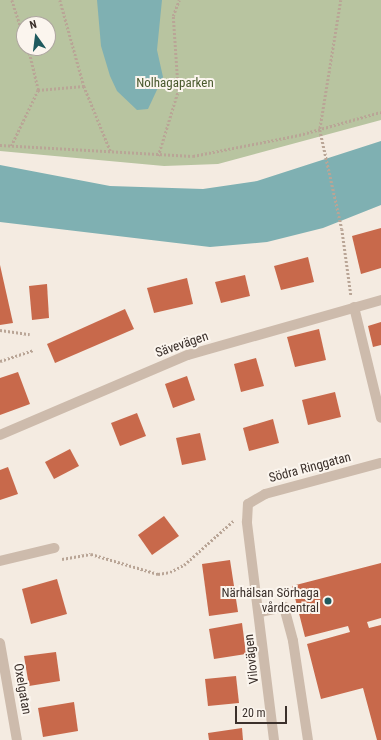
<!DOCTYPE html>
<html>
<head>
<meta charset="utf-8">
<style>
  body { margin:0 }
  #map { position:relative; width:381px; height:740px; overflow:hidden; background:#f4ebe1; font-family:"Roboto Condensed",sans-serif }
  div>[style] { position:absolute }
  .green>* { inset:0; background:#b8c4a0 }
  .water>* { inset:0; background:#7fb0b2 }
  .building>* { inset:0; background:#c8694b }
  .path>* { height:2.5px; margin-top:-1.25px; transform-origin:0; background:repeating-linear-gradient(90deg,#b9a596 0 2px,transparent 0 4px) }
  .minor>* { height:10px; margin:-5px; padding:0 5px; transform-origin:5px; border-radius:5px; background:#cdbbac }
  .dots>* { width:11px; height:11px; translate:-50% -50%; box-sizing:border-box; border:2px solid #fbf5ee; border-radius:50% }
  span { translate:-50% -50%; white-space:nowrap; text-align:center; line-height:1.15; -webkit-text-stroke:4px #fbf5ee; paint-order:stroke }
  .park-label { font-size:13px; color:#4a5a2e }
  .street-label { font-size:13px; color:#3b302b }
  .poi-label { font-size:13px; color:#3b302b }
  .right { translate:-100% -50%; text-align:right }
  .north { position:absolute; left:16px; top:16px; width:40px; height:40px; box-sizing:border-box; background:#fbf5ee; border:1px solid #aea6a0; border-radius:50%; rotate:346deg; font-size:11px; font-weight:700; line-height:16px; text-align:center; color:#3b302b }
  .north::after { content:''; display:block; margin:auto; width:14px; height:18px; background:#1f5a5e; clip-path:polygon(50% 0,100% 100%,50% 72%,0 100%) }
  .scale { position:absolute; left:235px; top:706px; width:52px; height:18px; box-sizing:border-box; border:2px solid #3b302b; border-top:0; padding-left:5px; font-size:12px; line-height:14px; white-space:nowrap; color:#3b302b; -webkit-text-stroke:3px #fbf5ee; paint-order:stroke }
</style>
</head>
<body>
<div id="map">
  <div class="green">
    <div style="clip-path:polygon(evenodd,0 0,381px 0,381px 120px,218px 164px,164px 166px,0 151px,0 0,24px 24px,48px 24px,48px 48px,24px 48px,24px 24px)"></div>
  </div>
  <div class="water">
    <div style="clip-path:polygon(97px 0,162px 0,157px 50px,163px 77px,148px 109px,137px 110px,117px 91px,110px 76px,101px 46px)"></div>
    <div style="clip-path:polygon(381px 141px,381px 205px,323px 228px,267px 242px,210px 247px,0 222px,0 165px,110px 186px,203px 189px,257px 181px)"></div>
  </div>
  <div class="building">
    <div style="clip-path:polygon(381px 228px,381px 268px,361px 274px,352px 236px)"></div>
    <div style="clip-path:polygon(308px 257px,314px 282px,281px 290px,274px 266px)"></div>
    <div style="clip-path:polygon(0 265px,13px 323px,0 325px)"></div>
    <div style="clip-path:polygon(245px 275px,250px 296px,221px 303px,215px 282px)"></div>
    <div style="clip-path:polygon(187px 278px,193px 304px,154px 313px,147px 288px)"></div>
    <div style="clip-path:polygon(47px 284px,49px 318px,32px 320px,29px 286px)"></div>
    <div style="clip-path:polygon(125px 309px,134px 329px,55px 363px,47px 344px)"></div>
    <div style="clip-path:polygon(381px 322px,381px 345px,373px 347px,368px 326px)"></div>
    <div style="clip-path:polygon(319px 329px,326px 360px,295px 367px,287px 337px)"></div>
    <div style="clip-path:polygon(256px 358px,264px 386px,241px 392px,234px 364px)"></div>
    <div style="clip-path:polygon(18px 372px,30px 404px,0 415px,0 378px)"></div>
    <div style="clip-path:polygon(187px 376px,195px 400px,173px 408px,165px 384px)"></div>
    <div style="clip-path:polygon(335px 392px,341px 417px,308px 425px,302px 400px)"></div>
    <div style="clip-path:polygon(137px 413px,146px 436px,120px 446px,111px 423px)"></div>
    <div style="clip-path:polygon(273px 419px,279px 443px,249px 451px,243px 428px)"></div>
    <div style="clip-path:polygon(200px 433px,206px 460px,182px 465px,176px 438px)"></div>
    <div style="clip-path:polygon(70px 449px,79px 466px,54px 479px,45px 462px)"></div>
    <div style="clip-path:polygon(8px 467px,18px 494px,0 500px,0 470px)"></div>
    <div style="clip-path:polygon(164px 516px,179px 536px,152px 555px,138px 535px)"></div>
    <div style="clip-path:polygon(230px 560px,238px 612px,209px 616px,202px 564px)"></div>
    <div style="clip-path:polygon(381px 563px,381px 618px,367px 622px,369px 628px,381px 625px,381px 740px,377px 740px,363px 688px,321px 699px,307px 644px,350px 632px,348px 626px,305px 637px,292px 586px)"></div>
    <div style="clip-path:polygon(57px 579px,67px 614px,31px 624px,22px 589px)"></div>
    <div style="clip-path:polygon(242px 623px,246px 654px,214px 659px,209px 629px)"></div>
    <div style="clip-path:polygon(56px 652px,60px 681px,29px 686px,24px 656px)"></div>
    <div style="clip-path:polygon(236px 676px,239px 703px,208px 706px,205px 679px)"></div>
    <div style="clip-path:polygon(74px 702px,78px 731px,43px 737px,38px 708px)"></div>
    <div style="clip-path:polygon(242px 728px,243px 740px,209px 740px,208px 733px)"></div>
  </div>
  <div class="path">
    <div style="left:12px;top:0;width:38px;rotate:72deg"></div>
    <div style="left:60px;top:0;width:89px;rotate:74.4deg"></div>
    <div style="left:84px;top:86px;width:71px;rotate:67.8deg"></div>
    <div style="left:341px;top:0;width:132px;rotate:99.2deg"></div>
    <div style="left:320px;top:130px;width:101px;rotate:77.5deg"></div>
    <div style="left:342px;top:229px;width:67px;rotate:82.2deg"></div>
    <div style="left:38px;top:90px;width:46px;rotate:-5deg"></div>
    <div style="left:0;top:145px;width:193px;rotate:3.3deg"></div>
    <div style="left:193px;top:156px;width:108px;rotate:-11.2deg"></div>
    <div style="left:299px;top:135px;width:85px;rotate:-15.7deg"></div>
    <div style="left:11px;top:146px;width:62px;rotate:-64.3deg"></div>
    <div style="left:38px;top:90px;width:43px;rotate:-103.4deg"></div>
    <div style="left:158px;top:156px;width:68px;rotate:-72.9deg"></div>
    <div style="left:178px;top:91px;width:75px;rotate:-93.8deg"></div>
    <div style="left:173px;top:16px;width:17px;rotate:-69deg"></div>
    <div style="left:0;top:330px;width:30px;rotate:8deg"></div>
    <div style="left:0;top:361px;width:35px;rotate:-18deg"></div>
    <div style="left:62px;top:559px;width:29px;rotate:-10deg"></div>
    <div style="left:91px;top:554px;width:70px;rotate:16.6deg"></div>
    <div style="left:158px;top:574px;width:12px;rotate:-9deg"></div>
    <div style="left:170px;top:572px;width:16px;rotate:-27deg"></div>
    <div style="left:184px;top:565px;width:66px;rotate:-41.9deg"></div>
  </div>
  <div class="minor">
    <div style="left:354px;top:307px;width:114px;rotate:76.3deg"></div>
    <div style="left:0;top:435px;width:204px;rotate:-23.1deg"></div>
    <div style="left:188px;top:355px;width:201px;rotate:-15.9deg"></div>
    <div style="left:0;top:561px;width:56px;rotate:-13.5deg"></div>
    <div style="left:260px;top:612px;width:25px;rotate:-12deg"></div>
    <div style="left:284px;top:607px;width:35px;rotate:75deg"></div>
    <div style="left:293px;top:641px;width:100px;rotate:81.4deg"></div>
    <div style="left:0;top:643px;width:98px;rotate:80.1deg"></div>
    <div style="left:274px;top:740px;width:220px;rotate:-97.1deg"></div>
    <div style="left:247px;top:522px;width:18px;rotate:-87deg"></div>
    <div style="left:248px;top:504px;width:20px;rotate:-30deg"></div>
    <div style="left:265px;top:494px;width:120px;rotate:-15deg"></div>
  </div>
  <div class="dots">
    <div style="left:328px;top:601px;background:#1f5a5e"></div>
  </div>
  <div class="park-label">
    <span style="left:175px;top:83px">Nolhagaparken</span>
  </div>
  <div class="street-label">
    <span style="left:182px;top:345px;rotate:-19deg">Sävevägen</span>
    <span style="left:310px;top:468px;rotate:-15deg">Södra Ringgatan</span>
    <span style="left:252px;top:659px;rotate:-96deg">Vilovägen</span>
    <span style="left:22px;top:689px;rotate:80deg">Oxelgatan</span>
  </div>
  <div class="poi-label">
    <span class="right" style="left:319px;top:601px">Närhälsan Sörhaga<br>vårdcentral</span>
  </div>
  <div class="north">N</div>
  <div class="scale">20 m</div>
</div>
</body>
</html>
